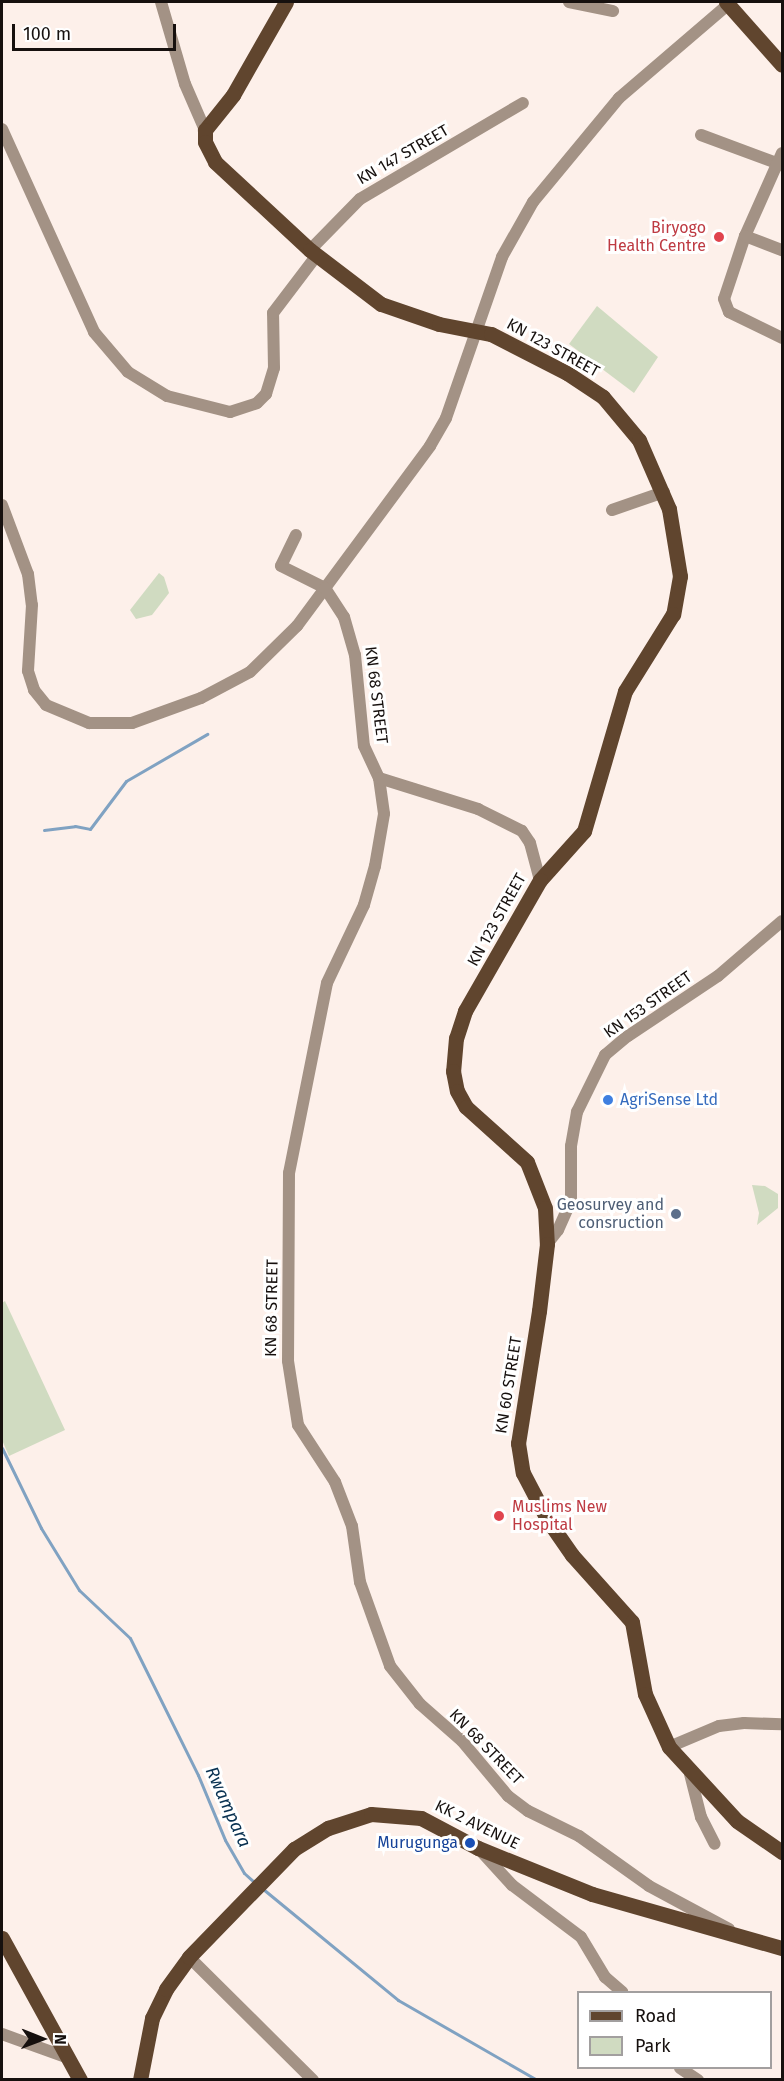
<!DOCTYPE html>
<html>
<head>
<meta charset="utf-8">
<style>
  body { margin:0 }
  #map { position:relative; width:784px; height:2081px; overflow:hidden; background:#fdf0ea; font-family:"Fira Sans",sans-serif }
  div>[style] { position:absolute }
  .green>* { inset:0; background:#d0dbc1 }
  .stream>* { height:3px; margin:-1.5px; padding:0 1.5px; transform-origin:1.5px; border-radius:1.5px; background:#80a2c2 }
  .minor>* { height:12px; margin:-6px; padding:0 6px; transform-origin:6px; border-radius:6px; background:#a39285 }
  .major>* { height:15px; margin:-7.5px; padding:0 7.5px; transform-origin:7.5px; border-radius:7.5px; background:#60452e }
  .dots>* { width:16px; height:16px; translate:-50% -50%; box-sizing:border-box; border:3px solid #fff; border-radius:50% }
  span { translate:-50% -50%; white-space:nowrap; text-align:center; line-height:1.15; -webkit-text-stroke:6px #fff; paint-order:stroke }
  .street-label { font-size:16px; color:#16100e }
  .health-label { font-size:16px; color:#be3a42 }
  .right { translate:-100% -50%; text-align:right }
  .left { translate:0 -50%; text-align:left }
  .shop-label { font-size:16px; color:#366cbe }
  .service-label { font-size:16px; color:#4e5e75 }
  .transit-label { font-size:16px; color:#164399 }
  .water-label { font-size:18px; color:#083151; font-style:italic }
  .frame { position:absolute; inset:0; border:3px solid #16100e; pointer-events:none }
  .legend { position:absolute; left:577px; top:1991px; width:195px; height:78px; box-sizing:border-box; background:#fff; border:2px solid #a29f9f; margin:0; padding:8px 10px; list-style:none; font-size:18px; color:#16100e }
  .legend li { display:flex; align-items:center; gap:12px; height:30px }
  .legend b { width:30px; border:2px solid #a29f9f }
  .north { position:absolute; left:12px; top:2009px; width:60px; height:60px; -webkit-text-stroke:4px #fff; paint-order:stroke; rotate:91deg; font-size:16px; font-weight:700; line-height:24px; text-align:center; color:#16100e }
  .north::after { content:''; display:block; margin:auto; width:21px; height:27px; background:#16100e; clip-path:polygon(50% 0,100% 100%,50% 72%,0 100%) }
  .scale { position:absolute; left:12px; top:24px; width:164px; height:27px; box-sizing:border-box; border:3px solid #16100e; border-top:0; padding-left:8px; font-size:18px; line-height:21px; white-space:nowrap; color:#16100e; -webkit-text-stroke:4px #fff; paint-order:stroke }
</style>
</head>
<body>
<div id="map">
  <div class="green">
    <div style="clip-path:polygon(597px 306px,658px 357px,634px 393px,569px 344px)"></div>
    <div style="clip-path:polygon(159px 573px,164px 577px,169px 593px,152px 615px,136px 619px,130px 610px)"></div>
    <div style="clip-path:polygon(752px 1185px,765px 1186px,778px 1194px,778px 1208px,757px 1225px,759px 1213px)"></div>
    <div style="clip-path:polygon(5px 1301px,65px 1430px,9px 1456px,2px 1440px,2px 1303px)"></div>
  </div>
  <div class="stream">
    <div style="left:44px;top:830px;width:31px;rotate:-7deg"></div>
    <div style="left:75px;top:826px;width:15px;rotate:11deg"></div>
    <div style="left:90px;top:829px;width:60px;rotate:-53.1deg"></div>
    <div style="left:126px;top:781px;width:94px;rotate:-30.1deg"></div>
    <div style="left:2px;top:1448px;width:89px;rotate:64deg"></div>
    <div style="left:41px;top:1528px;width:73px;rotate:58.5deg"></div>
    <div style="left:79px;top:1590px;width:70px;rotate:43.3deg"></div>
    <div style="left:130px;top:1638px;width:153px;rotate:63.6deg"></div>
    <div style="left:198px;top:1775px;width:70px;rotate:67.4deg"></div>
    <div style="left:225px;top:1840px;width:38px;rotate:60deg"></div>
    <div style="left:244px;top:1873px;width:15px;rotate:42deg"></div>
    <div style="left:263px;top:1889px;width:175px;rotate:39.4deg"></div>
    <div style="left:398px;top:2000px;width:160px;rotate:29.9deg"></div>
  </div>
  <div class="minor">
    <div style="left:161px;top:2px;width:85px;rotate:73.7deg"></div>
    <div style="left:185px;top:84px;width:50px;rotate:66.5deg"></div>
    <div style="left:569px;top:2px;width:45px;rotate:11.6deg"></div>
    <div style="left:2px;top:129px;width:223px;rotate:65.6deg"></div>
    <div style="left:94px;top:332px;width:52px;rotate:49.6deg"></div>
    <div style="left:128px;top:372px;width:46px;rotate:31.6deg"></div>
    <div style="left:167px;top:396px;width:65px;rotate:14.3deg"></div>
    <div style="left:230px;top:412px;width:28px;rotate:-18deg"></div>
    <div style="left:257px;top:403px;width:13px;rotate:-45deg"></div>
    <div style="left:266px;top:394px;width:27px;rotate:-73deg"></div>
    <div style="left:274px;top:368px;width:55px;rotate:-91deg"></div>
    <div style="left:273px;top:313px;width:73px;rotate:-52.8deg"></div>
    <div style="left:701px;top:135px;width:86px;rotate:20.3deg"></div>
    <div style="left:782px;top:153px;width:91px;rotate:114deg"></div>
    <div style="left:745px;top:236px;width:66px;rotate:108.4deg"></div>
    <div style="left:724px;top:299px;width:14px;rotate:69deg"></div>
    <div style="left:729px;top:312px;width:59px;rotate:26.1deg"></div>
    <div style="left:745px;top:236px;width:40px;rotate:21deg"></div>
    <div style="left:310px;top:250px;width:71px;rotate:-45.6deg"></div>
    <div style="left:360px;top:199px;width:189px;rotate:-30.5deg"></div>
    <div style="left:2px;top:505px;width:74px;rotate:69.4deg"></div>
    <div style="left:28px;top:574px;width:31px;rotate:83deg"></div>
    <div style="left:32px;top:605px;width:66px;rotate:93.5deg"></div>
    <div style="left:28px;top:671px;width:20px;rotate:72deg"></div>
    <div style="left:34px;top:690px;width:19px;rotate:51deg"></div>
    <div style="left:46px;top:705px;width:47px;rotate:22.7deg"></div>
    <div style="left:89px;top:723px;width:43px"></div>
    <div style="left:132px;top:723px;width:73px;rotate:-19.9deg"></div>
    <div style="left:201px;top:698px;width:55px;rotate:-28deg"></div>
    <div style="left:250px;top:672px;width:66px;rotate:-44.4deg"></div>
    <div style="left:297px;top:626px;width:224px;rotate:-53.5deg"></div>
    <div style="left:430px;top:446px;width:32px;rotate:-60deg"></div>
    <div style="left:446px;top:418px;width:170px;rotate:-70.8deg"></div>
    <div style="left:502px;top:257px;width:63px;rotate:-60.6deg"></div>
    <div style="left:533px;top:202px;width:135px;rotate:-50.4deg"></div>
    <div style="left:619px;top:98px;width:148px;rotate:-40.6deg"></div>
    <div style="left:612px;top:510px;width:55px;rotate:-19.1deg"></div>
    <div style="left:296px;top:535px;width:34px;rotate:116deg"></div>
    <div style="left:281px;top:566px;width:49px;rotate:26.6deg"></div>
    <div style="left:325px;top:588px;width:35px;rotate:57deg"></div>
    <div style="left:344px;top:617px;width:40px;rotate:74deg"></div>
    <div style="left:355px;top:655px;width:91px;rotate:84.4deg"></div>
    <div style="left:364px;top:746px;width:35px;rotate:65deg"></div>
    <div style="left:379px;top:778px;width:36px;rotate:82deg"></div>
    <div style="left:384px;top:814px;width:53px;rotate:99.8deg"></div>
    <div style="left:375px;top:866px;width:41px;rotate:105.8deg"></div>
    <div style="left:364px;top:905px;width:86px;rotate:115.4deg"></div>
    <div style="left:327px;top:983px;width:194px;rotate:101.3deg"></div>
    <div style="left:289px;top:1173px;width:188px;rotate:90.3deg"></div>
    <div style="left:288px;top:1361px;width:65px;rotate:81.1deg"></div>
    <div style="left:298px;top:1425px;width:68px;rotate:57deg"></div>
    <div style="left:335px;top:1482px;width:47px;rotate:68.9deg"></div>
    <div style="left:352px;top:1526px;width:57px;rotate:81.9deg"></div>
    <div style="left:360px;top:1582px;width:89px;rotate:70.3deg"></div>
    <div style="left:390px;top:1666px;width:48px;rotate:51.7deg"></div>
    <div style="left:420px;top:1704px;width:56px;rotate:41.4deg"></div>
    <div style="left:462px;top:1741px;width:72px;rotate:50.1deg"></div>
    <div style="left:508px;top:1796px;width:25px;rotate:37deg"></div>
    <div style="left:528px;top:1811px;width:57px;rotate:26.1deg"></div>
    <div style="left:579px;top:1836px;width:86px;rotate:35.5deg"></div>
    <div style="left:649px;top:1886px;width:91px;rotate:28.3deg"></div>
    <div style="left:379px;top:778px;width:104px;rotate:17.4deg"></div>
    <div style="left:478px;top:809px;width:49px;rotate:26.6deg"></div>
    <div style="left:522px;top:831px;width:14px;rotate:56deg"></div>
    <div style="left:530px;top:843px;width:38px;rotate:75deg"></div>
    <div style="left:547px;top:1244px;width:18px;rotate:-52deg"></div>
    <div style="left:558px;top:1230px;width:32px;rotate:-66deg"></div>
    <div style="left:571px;top:1201px;width:55px;rotate:-90deg"></div>
    <div style="left:571px;top:1146px;width:35px;rotate:-80deg"></div>
    <div style="left:577px;top:1112px;width:64px;rotate:-63.8deg"></div>
    <div style="left:605px;top:1055px;width:30px;rotate:-40deg"></div>
    <div style="left:628px;top:1036px;width:108px;rotate:-33.7deg"></div>
    <div style="left:718px;top:976px;width:84px;rotate:-40.7deg"></div>
    <div style="left:669px;top:1747px;width:54px;rotate:-22.8deg"></div>
    <div style="left:719px;top:1726px;width:25px;rotate:-7deg"></div>
    <div style="left:744px;top:1723px;width:38px;rotate:2deg"></div>
    <div style="left:689px;top:1770px;width:49px;rotate:75.7deg"></div>
    <div style="left:701px;top:1817px;width:30px;rotate:63deg"></div>
    <div style="left:479px;top:1849px;width:49px;rotate:47.5deg"></div>
    <div style="left:512px;top:1885px;width:86px;rotate:37deg"></div>
    <div style="left:581px;top:1937px;width:47px;rotate:59deg"></div>
    <div style="left:605px;top:1977px;width:23px;rotate:41deg"></div>
    <div style="left:189px;top:1957px;width:175px;rotate:44.8deg"></div>
    <div style="left:2px;top:2034px;width:68px;rotate:19.8deg"></div>
    <div style="left:680px;top:2068px;width:22px;rotate:34deg"></div>
  </div>
  <div class="major">
    <div style="left:286px;top:2px;width:107px;rotate:119.7deg"></div>
    <div style="left:233px;top:95px;width:45px;rotate:128.7deg"></div>
    <div style="left:205px;top:130px;width:12px;rotate:90deg"></div>
    <div style="left:205px;top:142px;width:22px;rotate:63deg"></div>
    <div style="left:215px;top:162px;width:129px;rotate:42.8deg"></div>
    <div style="left:310px;top:250px;width:89px;rotate:37.3deg"></div>
    <div style="left:381px;top:304px;width:61px;rotate:19deg"></div>
    <div style="left:439px;top:324px;width:53px;rotate:10.9deg"></div>
    <div style="left:491px;top:334px;width:85px;rotate:27.2deg"></div>
    <div style="left:567px;top:373px;width:43px;rotate:33.7deg"></div>
    <div style="left:603px;top:397px;width:56px;rotate:50.1deg"></div>
    <div style="left:639px;top:440px;width:75px;rotate:66.5deg"></div>
    <div style="left:669px;top:509px;width:68px;rotate:80.7deg"></div>
    <div style="left:680px;top:576px;width:39px;rotate:100deg"></div>
    <div style="left:673px;top:614px;width:91px;rotate:121.9deg"></div>
    <div style="left:625px;top:691px;width:146px;rotate:106.3deg"></div>
    <div style="left:584px;top:831px;width:66px;rotate:131.9deg"></div>
    <div style="left:540px;top:880px;width:151px;rotate:119.8deg"></div>
    <div style="left:465px;top:1011px;width:28px;rotate:108deg"></div>
    <div style="left:456px;top:1038px;width:33px;rotate:95deg"></div>
    <div style="left:453px;top:1071px;width:20px;rotate:79deg"></div>
    <div style="left:457px;top:1091px;width:18px;rotate:61deg"></div>
    <div style="left:466px;top:1107px;width:82px;rotate:42deg"></div>
    <div style="left:527px;top:1162px;width:49px;rotate:68.6deg"></div>
    <div style="left:545px;top:1208px;width:36px;rotate:87deg"></div>
    <div style="left:547px;top:1244px;width:67px;rotate:96.8deg"></div>
    <div style="left:539px;top:1311px;width:134px;rotate:99deg"></div>
    <div style="left:518px;top:1443px;width:30px;rotate:81deg"></div>
    <div style="left:523px;top:1473px;width:52px;rotate:62.4deg"></div>
    <div style="left:547px;top:1519px;width:44px;rotate:55.2deg"></div>
    <div style="left:572px;top:1555px;width:90px;rotate:48.2deg"></div>
    <div style="left:632px;top:1622px;width:73px;rotate:79.8deg"></div>
    <div style="left:645px;top:1694px;width:58px;rotate:65.6deg"></div>
    <div style="left:669px;top:1747px;width:100px;rotate:47.4deg"></div>
    <div style="left:737px;top:1821px;width:55px;rotate:34.6deg"></div>
    <div style="left:726px;top:2px;width:84px;rotate:48.4deg"></div>
    <div style="left:2px;top:1938px;width:162px;rotate:61.2deg"></div>
    <div style="left:140px;top:2080px;width:63px;rotate:-79deg"></div>
    <div style="left:152px;top:2018px;width:32px;rotate:-64deg"></div>
    <div style="left:166px;top:1989px;width:39px;rotate:-54deg"></div>
    <div style="left:189px;top:1957px;width:151px;rotate:-45.8deg"></div>
    <div style="left:294px;top:1849px;width:40px;rotate:-32deg"></div>
    <div style="left:328px;top:1828px;width:45px;rotate:-18deg"></div>
    <div style="left:371px;top:1814px;width:50px;rotate:4.6deg"></div>
    <div style="left:421px;top:1818px;width:64px;rotate:27.8deg"></div>
    <div style="left:478px;top:1848px;width:123px;rotate:22deg"></div>
    <div style="left:592px;top:1894px;width:198px;rotate:15.9deg"></div>
  </div>
  <div class="dots">
    <div style="left:719px;top:237px;background:#e0444e"></div>
    <div style="left:608px;top:1100px;background:#3f7fe0"></div>
    <div style="left:676px;top:1214px;background:#5c6f8a"></div>
    <div style="left:499px;top:1516px;background:#e0444e"></div>
    <div style="left:470px;top:1843px;background:#1a4fb4"></div>
  </div>
  <div class="street-label">
    <span style="left:403px;top:155px;rotate:-30deg">KN 147 STREET</span>
    <span style="left:553px;top:348px;rotate:29deg">KN 123 STREET</span>
    <span style="left:376px;top:695px;rotate:83deg">KN 68 STREET</span>
    <span style="left:497px;top:920px;rotate:-61deg">KN 123 STREET</span>
    <span style="left:648px;top:1005px;rotate:-35deg">KN 153 STREET</span>
    <span style="left:272px;top:1308px;rotate:-89deg">KN 68 STREET</span>
    <span style="left:509px;top:1385px;rotate:-81deg">KN 60 STREET</span>
    <span style="left:486px;top:1747px;rotate:46deg">KN 68 STREET</span>
    <span style="left:477px;top:1825px;rotate:26deg">KK 2 AVENUE</span>
  </div>
  <div class="health-label">
    <span class="right" style="left:706px;top:237px">Biryogo<br>Health Centre</span>
    <span class="left" style="left:512px;top:1516px">Muslims New<br>Hospital</span>
  </div>
  <div class="shop-label">
    <span class="left" style="left:620px;top:1100px">AgriSense Ltd</span>
  </div>
  <div class="service-label">
    <span class="right" style="left:664px;top:1214px">Geosurvey and<br>consruction</span>
  </div>
  <div class="transit-label">
    <span class="right" style="left:458px;top:1843px">Murugunga</span>
  </div>
  <div class="water-label">
    <span style="left:228px;top:1807px;rotate:66deg">Rwampara</span>
  </div>
  <div class="frame"></div>
  <ul class="legend">
  <li><b style="height:8px;background:#60452e"></b>Road</li>
  <li><b style="height:16px;background:#d0dbc1"></b>Park</li>
  </ul>
  <div class="north">N</div>
  <div class="scale">100 m</div>
</div>
</body>
</html>
